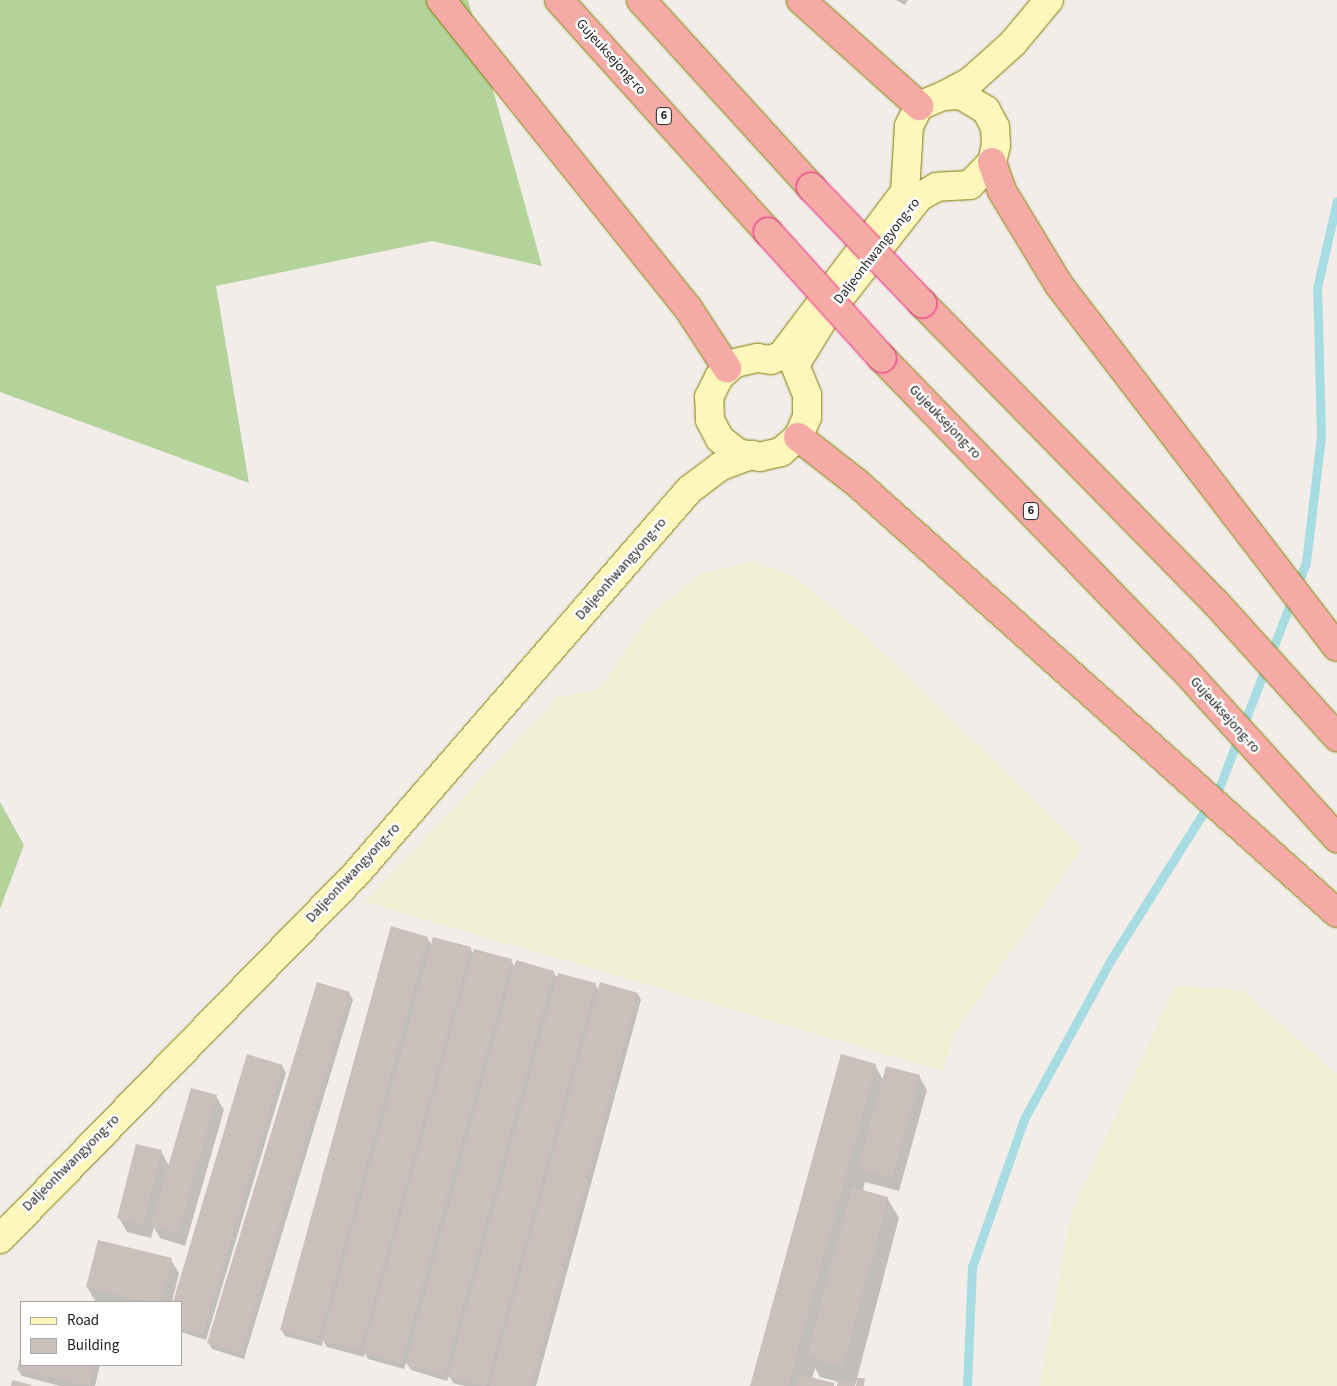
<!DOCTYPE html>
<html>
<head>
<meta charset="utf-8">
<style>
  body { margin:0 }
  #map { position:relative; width:1337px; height:1386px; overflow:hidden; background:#f2ede8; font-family:"Source Sans 3",sans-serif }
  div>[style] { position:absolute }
  .farmland>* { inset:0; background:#f1efd3 }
  .forest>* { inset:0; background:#b4d39b }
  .shadow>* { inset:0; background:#0003 }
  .stream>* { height:9px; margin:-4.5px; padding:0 4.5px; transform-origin:4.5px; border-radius:4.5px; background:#a7dde2 }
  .building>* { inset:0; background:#cbbfbb }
  .roads { filter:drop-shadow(0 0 1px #817c00) drop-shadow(0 0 1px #817c00) }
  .secondary>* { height:28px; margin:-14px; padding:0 14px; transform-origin:14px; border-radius:14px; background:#fdf7bb }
  .trunk>* { height:28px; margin:-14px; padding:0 14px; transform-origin:14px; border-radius:14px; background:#f6aaa6 }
  .bridges { filter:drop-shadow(0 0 1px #e52081) drop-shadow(0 0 1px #e52081) }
  .trunk-bridge>* { height:28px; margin:-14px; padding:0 14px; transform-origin:14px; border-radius:14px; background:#f6aaa6 }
  span { translate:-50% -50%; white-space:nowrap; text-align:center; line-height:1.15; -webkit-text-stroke:5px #fff; paint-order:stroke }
  .shield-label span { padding:1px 4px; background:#fff; border:1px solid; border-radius:4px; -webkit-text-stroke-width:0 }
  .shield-label { font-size:12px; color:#222; font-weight:700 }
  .street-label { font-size:14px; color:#222 }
  .legend { position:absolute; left:20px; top:1301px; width:162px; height:65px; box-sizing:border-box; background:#fff; border:1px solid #a7a7a7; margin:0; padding:6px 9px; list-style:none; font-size:15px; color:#222 }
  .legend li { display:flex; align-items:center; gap:10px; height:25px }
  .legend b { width:25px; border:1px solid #a7a7a7 }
</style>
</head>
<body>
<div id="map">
  <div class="farmland">
    <div style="clip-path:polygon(751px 561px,792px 575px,869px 639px,1082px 847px,954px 1035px,943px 1071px,365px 902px,558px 697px,599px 690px,649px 615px,701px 574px)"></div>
    <div style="clip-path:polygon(1175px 986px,1242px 990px,1337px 1074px,1337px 1386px,1040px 1386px,1071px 1214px)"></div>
  </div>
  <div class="forest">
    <div style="clip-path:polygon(0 0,468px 0,542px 266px,432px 241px,216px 286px,249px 483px,0 392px)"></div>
    <div style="clip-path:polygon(0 802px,24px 845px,0 909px)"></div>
  </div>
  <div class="shadow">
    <div style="clip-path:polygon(896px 0,908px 0,905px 5px)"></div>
    <div style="clip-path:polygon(427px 938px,432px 945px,470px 948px,474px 955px,511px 960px,515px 968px,553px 972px,558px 979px,595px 984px,599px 991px,638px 994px,641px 1000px,536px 1386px,464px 1386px,453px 1383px,449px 1375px,447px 1381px,411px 1370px,406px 1362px,404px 1369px,368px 1359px,365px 1353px,364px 1357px,327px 1347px,323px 1340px,322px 1346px,285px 1336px,282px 1330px)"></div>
    <div style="clip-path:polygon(349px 993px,353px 1000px,244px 1359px,212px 1349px,209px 1343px)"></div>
    <div style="clip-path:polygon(248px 1056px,282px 1066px,286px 1073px,206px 1340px,181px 1332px,181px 1302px,174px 1302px)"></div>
    <div style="clip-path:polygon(875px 1065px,883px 1080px,919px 1076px,927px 1090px,899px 1191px,865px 1182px,863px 1191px,887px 1198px,899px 1218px,855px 1386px,838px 1386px,839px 1382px,820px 1377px,815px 1368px,812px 1379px,834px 1386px,751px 1386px)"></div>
    <div style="clip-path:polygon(216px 1096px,224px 1110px,185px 1246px,160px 1238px,154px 1227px,151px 1238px,127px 1232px,119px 1218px,161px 1151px,169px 1166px)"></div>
    <div style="clip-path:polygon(171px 1260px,179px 1273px,172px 1302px,102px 1302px,95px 1301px,87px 1287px)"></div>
    <div style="clip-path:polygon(21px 1357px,21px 1365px,100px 1365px,95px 1386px,60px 1386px,22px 1376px,18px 1370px)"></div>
  </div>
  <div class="stream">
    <div style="left:967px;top:1386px;width:119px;rotate:-87.6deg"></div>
    <div style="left:972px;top:1267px;width:157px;rotate:-70.6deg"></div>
    <div style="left:1024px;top:1119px;width:180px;rotate:-61.4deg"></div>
    <div style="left:1110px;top:961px;width:204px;rotate:-57.8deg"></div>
    <div style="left:1219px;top:788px;width:242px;rotate:-68.9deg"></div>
    <div style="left:1306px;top:562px;width:127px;rotate:-83.2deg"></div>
    <div style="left:1321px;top:436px;width:148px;rotate:-91.5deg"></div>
    <div style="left:1317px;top:288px;width:89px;rotate:-77.1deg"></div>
  </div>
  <div class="building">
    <div style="clip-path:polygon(391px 926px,428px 937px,318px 1341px,280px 1330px)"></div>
    <div style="clip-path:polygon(433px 937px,471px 947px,360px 1351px,322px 1341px)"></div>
    <div style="clip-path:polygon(474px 949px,512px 959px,401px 1363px,363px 1353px)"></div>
    <div style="clip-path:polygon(516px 960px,554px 971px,444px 1375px,406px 1364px)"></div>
    <div style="clip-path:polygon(558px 973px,596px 983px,486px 1386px,481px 1386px,448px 1377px)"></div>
    <div style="clip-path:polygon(317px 982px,350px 992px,241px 1353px,207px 1343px)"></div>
    <div style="clip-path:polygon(600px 982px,638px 993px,531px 1386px,490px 1386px)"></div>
    <div style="clip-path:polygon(247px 1054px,283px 1065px,203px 1334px,181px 1328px,181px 1302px,173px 1302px)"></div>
    <div style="clip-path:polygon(841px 1054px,876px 1064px,788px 1386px,750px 1386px)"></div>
    <div style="clip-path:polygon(886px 1066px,920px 1075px,892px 1179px,858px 1169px)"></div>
    <div style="clip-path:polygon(191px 1088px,217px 1095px,178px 1233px,151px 1225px)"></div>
    <div style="clip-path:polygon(136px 1144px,162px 1150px,143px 1225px,117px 1218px)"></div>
    <div style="clip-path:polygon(852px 1187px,888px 1197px,843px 1366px,807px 1357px)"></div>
    <div style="clip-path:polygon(98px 1240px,172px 1258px,161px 1302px,146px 1302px,86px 1287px)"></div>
    <div style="clip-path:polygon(21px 1355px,21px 1365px,95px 1365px,90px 1386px,17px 1370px)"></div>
    <div style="clip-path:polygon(798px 1374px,834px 1383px,834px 1386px,795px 1386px)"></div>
    <div style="clip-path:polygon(857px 1378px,865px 1378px,864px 1386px,856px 1386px)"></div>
    <div style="clip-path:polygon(838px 1379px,855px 1383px,854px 1386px,837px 1386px)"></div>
    <div style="clip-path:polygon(12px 1380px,32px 1385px,31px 1386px,11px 1386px)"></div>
  </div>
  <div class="roads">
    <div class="secondary">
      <div style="left:961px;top:95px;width:29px;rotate:31deg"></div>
      <div style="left:986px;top:110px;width:19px;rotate:62deg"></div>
      <div style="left:995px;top:127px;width:18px;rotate:87deg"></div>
      <div style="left:996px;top:145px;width:17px;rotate:103deg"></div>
      <div style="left:992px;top:162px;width:32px;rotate:134deg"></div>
      <div style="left:970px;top:185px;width:33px;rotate:177deg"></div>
      <div style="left:937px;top:187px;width:21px;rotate:151deg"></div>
      <div style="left:919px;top:197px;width:154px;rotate:128.1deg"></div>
      <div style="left:824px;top:318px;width:55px;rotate:121.7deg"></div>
      <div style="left:795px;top:365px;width:32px;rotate:68deg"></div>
      <div style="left:807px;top:395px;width:22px;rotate:90deg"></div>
      <div style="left:807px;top:417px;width:22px;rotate:114deg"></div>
      <div style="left:798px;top:437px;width:23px;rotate:139deg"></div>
      <div style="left:781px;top:452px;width:22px;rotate:167deg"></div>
      <div style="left:760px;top:457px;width:22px;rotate:-170deg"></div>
      <div style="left:738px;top:453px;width:23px;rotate:-142deg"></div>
      <div style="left:720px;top:439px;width:21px;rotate:-118deg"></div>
      <div style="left:710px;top:420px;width:23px;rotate:-92deg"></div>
      <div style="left:709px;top:397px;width:22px;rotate:-63deg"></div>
      <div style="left:719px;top:377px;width:21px;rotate:-41deg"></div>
      <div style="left:735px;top:363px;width:23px;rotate:-13deg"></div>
      <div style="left:757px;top:358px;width:14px;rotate:8deg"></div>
      <div style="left:771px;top:360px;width:12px;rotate:-24deg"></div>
      <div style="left:782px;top:355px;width:204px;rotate:-53deg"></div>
      <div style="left:905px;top:192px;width:66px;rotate:-86.5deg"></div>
      <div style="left:909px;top:126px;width:22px;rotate:-63deg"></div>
      <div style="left:919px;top:106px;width:26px;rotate:-23deg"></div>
      <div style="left:943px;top:96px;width:18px;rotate:-3deg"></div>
      <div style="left:943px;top:96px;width:32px;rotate:-28deg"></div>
      <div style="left:971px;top:81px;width:57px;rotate:-42.1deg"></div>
      <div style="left:1013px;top:43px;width:56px;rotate:-50.1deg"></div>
      <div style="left:0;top:1239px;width:510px;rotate:-45.72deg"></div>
      <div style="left:356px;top:874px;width:508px;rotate:-49.07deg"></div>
      <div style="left:689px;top:490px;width:40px;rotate:-37deg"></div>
      <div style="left:721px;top:466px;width:33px;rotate:-20deg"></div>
    </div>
    <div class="trunk">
      <div style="left:441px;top:0;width:395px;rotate:51.3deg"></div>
      <div style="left:688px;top:308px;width:72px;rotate:57deg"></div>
      <div style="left:559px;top:0;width:312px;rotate:48deg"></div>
      <div style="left:641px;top:0;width:253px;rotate:47.7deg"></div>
      <div style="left:801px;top:0;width:159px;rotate:41.9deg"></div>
      <div style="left:992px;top:162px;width:31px;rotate:71deg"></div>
      <div style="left:1002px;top:191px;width:110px;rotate:58.8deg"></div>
      <div style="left:1059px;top:285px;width:456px;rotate:52.5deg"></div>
      <div style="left:922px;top:303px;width:420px;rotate:45.6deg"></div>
      <div style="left:1216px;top:603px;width:181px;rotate:47.9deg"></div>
      <div style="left:882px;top:358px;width:428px;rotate:45.9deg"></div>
      <div style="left:1180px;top:665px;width:234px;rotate:47.8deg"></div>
      <div style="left:798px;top:437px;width:75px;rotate:37.9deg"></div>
      <div style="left:857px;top:483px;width:644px;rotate:41.86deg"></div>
    </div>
  </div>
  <div class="bridges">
    <div class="trunk-bridge">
      <div style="left:811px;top:187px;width:161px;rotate:46.3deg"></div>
      <div style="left:768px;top:232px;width:170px;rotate:47.9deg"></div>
    </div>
  </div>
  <div class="shield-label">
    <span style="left:664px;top:116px">6</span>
    <span style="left:1031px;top:511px">6</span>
  </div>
  <div class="street-label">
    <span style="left:611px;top:57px;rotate:48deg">Gujeuksejong-ro</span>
    <span style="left:877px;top:251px;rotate:-52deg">Daljeonhwangyong-ro</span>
    <span style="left:945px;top:422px;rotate:46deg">Gujeuksejong-ro</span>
    <span style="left:621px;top:569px;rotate:-49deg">Daljeonhwangyong-ro</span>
    <span style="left:1225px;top:715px;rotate:48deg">Gujeuksejong-ro</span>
    <span style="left:353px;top:873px;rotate:-47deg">Daljeonhwangyong-ro</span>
    <span style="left:71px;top:1163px;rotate:-45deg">Daljeonhwangyong-ro</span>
  </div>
  <ul class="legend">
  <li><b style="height:6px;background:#fdf7bb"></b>Road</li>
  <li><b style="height:14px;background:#cbbfbb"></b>Building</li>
  </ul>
</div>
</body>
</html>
